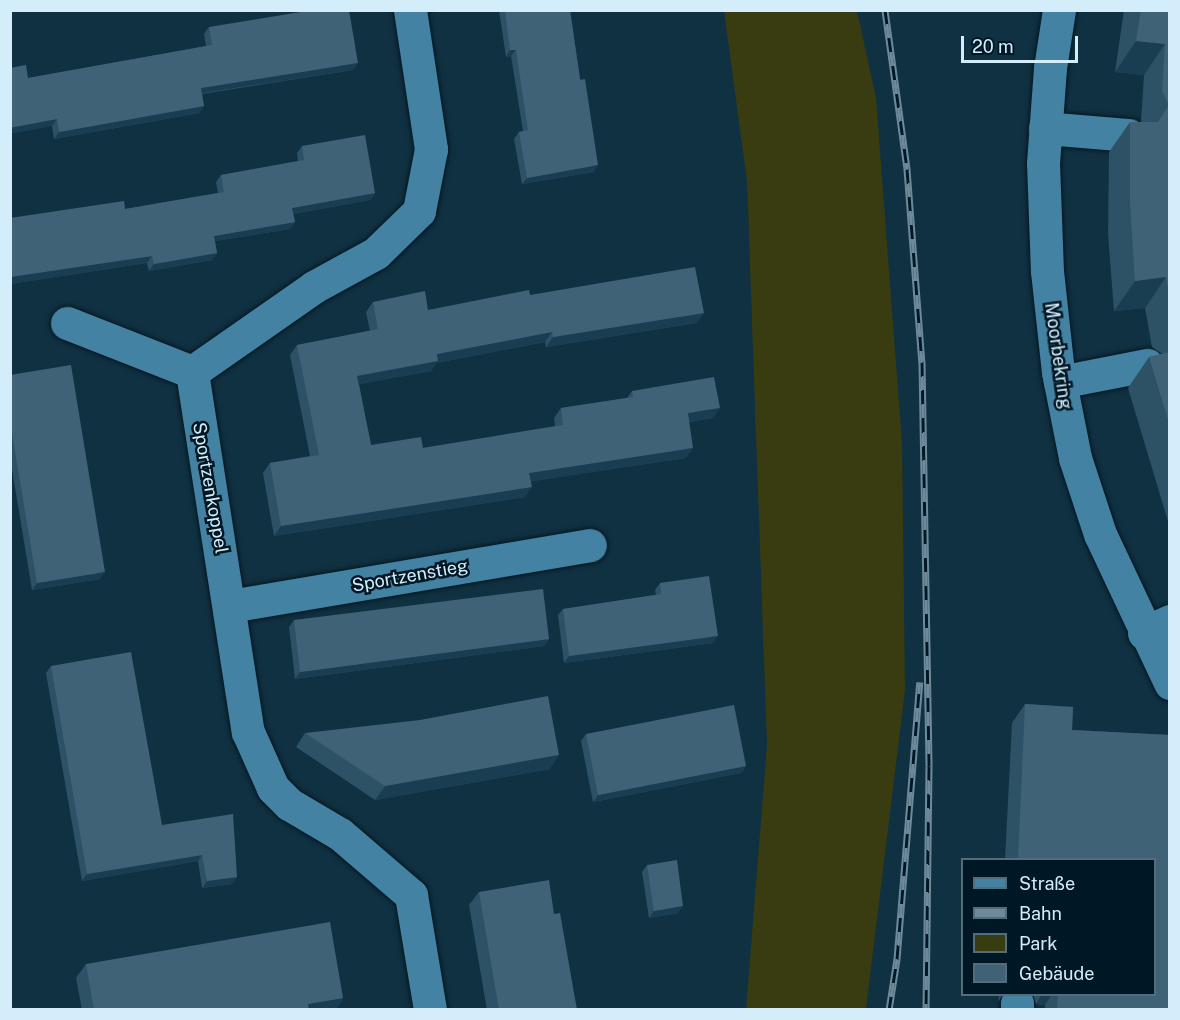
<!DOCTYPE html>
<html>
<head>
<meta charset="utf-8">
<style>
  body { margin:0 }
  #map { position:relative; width:1180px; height:1020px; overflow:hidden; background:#103142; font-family:"Public Sans",sans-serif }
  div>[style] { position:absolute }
  .green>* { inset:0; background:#383c10 }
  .roads { filter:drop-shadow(0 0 2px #051822) drop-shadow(0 0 2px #051822) }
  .minor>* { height:33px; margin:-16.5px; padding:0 16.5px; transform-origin:16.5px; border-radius:16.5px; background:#4482a3 }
  .rail>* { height:7px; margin-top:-3.5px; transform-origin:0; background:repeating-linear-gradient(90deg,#001825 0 14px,#6d8a9a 0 28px); box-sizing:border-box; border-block:2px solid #6d8a9a }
  .wall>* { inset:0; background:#2d5266 }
  .shaded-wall>* { inset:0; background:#1a3e51 }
  .building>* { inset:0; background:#3f6276 }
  span { translate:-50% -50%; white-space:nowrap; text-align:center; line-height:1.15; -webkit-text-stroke:5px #001825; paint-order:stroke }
  .street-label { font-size:18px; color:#d4edfb }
  .frame { position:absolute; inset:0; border:12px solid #d4edfb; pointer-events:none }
  .legend { position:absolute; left:961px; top:858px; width:195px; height:138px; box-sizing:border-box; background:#001825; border:2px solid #556d7b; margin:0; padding:8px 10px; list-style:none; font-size:18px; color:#d4edfb }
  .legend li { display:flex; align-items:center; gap:12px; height:30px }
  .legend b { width:30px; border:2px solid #556d7b }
  .scale { position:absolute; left:961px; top:36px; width:117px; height:27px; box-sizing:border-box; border:3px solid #d4edfb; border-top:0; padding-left:8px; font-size:18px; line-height:21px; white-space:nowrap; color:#d4edfb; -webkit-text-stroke:4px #001825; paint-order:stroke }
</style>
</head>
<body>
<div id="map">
  <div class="green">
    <div style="clip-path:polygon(724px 11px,857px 11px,876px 98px,902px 443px,905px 690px,866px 1009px,746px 1009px,767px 745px,747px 181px)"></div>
  </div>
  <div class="roads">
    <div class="minor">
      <div style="left:410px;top:10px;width:141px;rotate:81.4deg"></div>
      <div style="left:431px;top:149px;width:63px;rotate:101deg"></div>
      <div style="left:419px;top:211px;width:60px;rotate:135.7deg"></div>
      <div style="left:376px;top:253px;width:71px;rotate:151.3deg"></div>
      <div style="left:314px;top:287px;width:149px;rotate:145.1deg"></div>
      <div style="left:192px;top:372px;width:364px;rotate:81.2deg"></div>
      <div style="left:248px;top:732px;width:61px;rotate:65.9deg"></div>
      <div style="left:273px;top:788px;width:23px;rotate:45deg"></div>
      <div style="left:289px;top:804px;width:59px;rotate:30.5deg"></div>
      <div style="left:340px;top:834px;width:94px;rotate:40.7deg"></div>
      <div style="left:411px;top:895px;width:117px;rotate:80.6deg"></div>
      <div style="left:1059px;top:10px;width:59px;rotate:98.8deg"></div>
      <div style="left:1050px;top:68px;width:95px;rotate:94.2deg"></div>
      <div style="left:1043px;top:163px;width:108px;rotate:87.9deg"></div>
      <div style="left:1047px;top:271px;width:102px;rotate:83.8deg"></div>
      <div style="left:1058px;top:372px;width:88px;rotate:78.8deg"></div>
      <div style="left:1075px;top:458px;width:80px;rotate:71.8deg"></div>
      <div style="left:1100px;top:534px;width:165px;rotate:64.8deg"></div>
      <div style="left:1045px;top:128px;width:84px;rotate:4.8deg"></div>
      <div style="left:67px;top:323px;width:134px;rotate:21.4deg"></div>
      <div style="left:1060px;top:382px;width:89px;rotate:-11.1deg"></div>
      <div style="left:230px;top:606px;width:365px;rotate:-9.6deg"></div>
      <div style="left:1144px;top:633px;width:29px;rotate:-25deg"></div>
      <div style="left:1017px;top:1010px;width:7px;rotate:-90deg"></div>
    </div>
  </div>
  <div class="rail">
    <div style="left:885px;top:10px;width:161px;rotate:82.1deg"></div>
    <div style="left:907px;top:169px;width:194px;rotate:85.6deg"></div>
    <div style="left:922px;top:362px;width:404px;rotate:89deg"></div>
    <div style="left:929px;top:766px;width:244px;rotate:90.7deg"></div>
    <div style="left:889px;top:1010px;width:52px;rotate:-81.1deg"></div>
    <div style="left:897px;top:959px;width:278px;rotate:-85.3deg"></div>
  </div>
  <div class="wall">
    <div style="clip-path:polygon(499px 10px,570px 10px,594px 172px,522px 184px,514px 139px,519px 132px,523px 131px,511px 56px,506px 57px)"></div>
    <div style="clip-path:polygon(1124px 10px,1170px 10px,1170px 528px,1128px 388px,1149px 357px,1162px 354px,1161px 353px,1152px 347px,1145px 308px,1114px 311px,1108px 234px,1109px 152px,1130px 122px,1141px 122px,1144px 75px,1115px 72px)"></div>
    <div style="clip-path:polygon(209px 27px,353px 70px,202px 94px,204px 106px,199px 113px,54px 139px,52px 126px,28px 78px,206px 46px,204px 34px)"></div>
    <div style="clip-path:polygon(302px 146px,375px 193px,370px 200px,293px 214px,295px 222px,290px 229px,215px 241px,217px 253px,212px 260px,149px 271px,147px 263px,10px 284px,10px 218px,125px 209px,218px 193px,216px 182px,221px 175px,298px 161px,297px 153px)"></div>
    <div style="clip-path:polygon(530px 295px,704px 313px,696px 323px,546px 347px,545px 342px,436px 363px,431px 371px,359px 384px,371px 445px,423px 448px,555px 426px,554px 418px,561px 408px,627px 398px,632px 391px,713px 418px,689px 422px,686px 458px,531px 481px,525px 497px,274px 536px,263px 473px,270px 463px,310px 456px,290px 355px,297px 345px,370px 331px,366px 312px,373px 302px,428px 310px)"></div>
    <div style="clip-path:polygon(10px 375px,100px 579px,32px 590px,10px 457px)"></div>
    <div style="clip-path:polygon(660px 583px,713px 643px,564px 663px,558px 615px,563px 609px,656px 595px,655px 590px)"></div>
    <div style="clip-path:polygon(294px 620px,549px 639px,544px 646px,295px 679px,289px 627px)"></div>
    <div style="clip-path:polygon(51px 666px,162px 825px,237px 877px,232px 884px,202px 888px,198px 861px,82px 881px,46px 673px)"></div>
    <div style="clip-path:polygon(1025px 704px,1073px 707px,1072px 730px,1170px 735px,1170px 1010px,1045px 1010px,1045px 1005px,1036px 1004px,1033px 994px,1155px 994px,1155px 860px,1005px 860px,1012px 723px)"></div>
    <div style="clip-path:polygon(305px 733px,550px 769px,375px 800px,296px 747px)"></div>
    <div style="clip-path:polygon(586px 734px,746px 766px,741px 773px,593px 802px,581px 741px)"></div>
    <div style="clip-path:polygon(647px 865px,678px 913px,649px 918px,642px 872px)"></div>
    <div style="clip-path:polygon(479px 892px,554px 914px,577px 1010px,487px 1010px,469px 905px)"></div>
    <div style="clip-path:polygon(86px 964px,343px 998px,336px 1010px,82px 1010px,76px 978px)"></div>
    <div style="clip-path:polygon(999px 994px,1003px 994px,998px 1002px)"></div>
  </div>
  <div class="shaded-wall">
    <div style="clip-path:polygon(1136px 41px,1165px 44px,1144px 75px,1115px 72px)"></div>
    <div style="clip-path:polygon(510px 50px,516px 50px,511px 56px,506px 57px)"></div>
    <div style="clip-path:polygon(358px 63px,353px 70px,196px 94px,201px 88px)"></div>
    <div style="clip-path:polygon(204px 106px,199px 113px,54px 139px,59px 132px)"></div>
    <div style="clip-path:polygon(57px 119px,52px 126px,10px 134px,10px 128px)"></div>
    <div style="clip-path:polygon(598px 165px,594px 172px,522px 184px,527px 178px)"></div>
    <div style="clip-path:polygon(375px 193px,370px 200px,287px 215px,292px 208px)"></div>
    <div style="clip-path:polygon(295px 222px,290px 229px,209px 242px,214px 236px)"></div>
    <div style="clip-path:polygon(217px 253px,212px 260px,149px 271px,154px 264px)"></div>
    <div style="clip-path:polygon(152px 256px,147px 263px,10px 284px,10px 277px)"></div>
    <div style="clip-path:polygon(1166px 277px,1145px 308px,1114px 311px,1135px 281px)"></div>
    <div style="clip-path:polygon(704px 313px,696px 323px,546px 347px,553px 337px)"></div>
    <div style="clip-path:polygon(552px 332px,545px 342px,436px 363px,431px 371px,350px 386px,357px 376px,437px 354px)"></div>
    <div style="clip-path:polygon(720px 408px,713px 418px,681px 423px,688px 413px)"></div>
    <div style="clip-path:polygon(693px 448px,686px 458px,522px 483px,529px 473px)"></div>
    <div style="clip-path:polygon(532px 487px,525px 497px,274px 536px,281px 526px)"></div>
    <div style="clip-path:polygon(105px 572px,100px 579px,32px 590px,37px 583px)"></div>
    <div style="clip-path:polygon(718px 636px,713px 643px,564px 663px,569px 656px)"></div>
    <div style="clip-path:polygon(549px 639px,544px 646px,295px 679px,300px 672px)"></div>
    <div style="clip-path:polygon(559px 755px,550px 769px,375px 800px,385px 786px)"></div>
    <div style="clip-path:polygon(746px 766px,741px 773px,593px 802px,598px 795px)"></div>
    <div style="clip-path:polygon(202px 855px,198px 861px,82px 881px,87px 874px)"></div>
    <div style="clip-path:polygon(237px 877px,232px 884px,202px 888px,207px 881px)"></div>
    <div style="clip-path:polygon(683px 906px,678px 913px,649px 918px,654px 911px)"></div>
    <div style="clip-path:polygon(1042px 994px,1052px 994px,1045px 1005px,1036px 1004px)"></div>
    <div style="clip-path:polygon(343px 998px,336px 1010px,305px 1010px,308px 1004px)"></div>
  </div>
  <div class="building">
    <div style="clip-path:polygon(313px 10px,349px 10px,358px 63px,201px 88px,204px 106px,59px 132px,57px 119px,10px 128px,10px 68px,26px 65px,28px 78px,212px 45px,209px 27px)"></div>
    <div style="clip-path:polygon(505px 10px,570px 10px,580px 80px,585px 79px,598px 165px,527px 178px,519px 132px,528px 130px,516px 50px,510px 50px)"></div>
    <div style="clip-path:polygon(1141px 10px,1170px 10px,1170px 297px,1166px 277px,1135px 281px,1130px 203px,1130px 122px,1158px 122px,1169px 105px,1162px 91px,1165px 44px,1136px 41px)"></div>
    <div style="clip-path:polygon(365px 135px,375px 193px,292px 208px,295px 222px,214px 236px,217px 253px,154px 264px,152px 256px,10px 277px,10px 218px,124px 201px,125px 209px,224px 192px,221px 175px,304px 160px,302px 146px)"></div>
    <div style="clip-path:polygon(695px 267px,704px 313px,553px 337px,552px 332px,437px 354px,438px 361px,357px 376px,371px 445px,421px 437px,423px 448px,563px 425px,561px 408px,633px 397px,632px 391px,714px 377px,720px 408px,688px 413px,693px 448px,529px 473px,532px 487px,281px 526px,270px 463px,319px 455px,297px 345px,378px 329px,373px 302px,425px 291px,428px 310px,529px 290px,530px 295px)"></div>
    <div style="clip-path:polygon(1170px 352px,1170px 426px,1149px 357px)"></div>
    <div style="clip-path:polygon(71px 365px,105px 572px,37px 583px,10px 421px,10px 375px)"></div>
    <div style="clip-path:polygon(709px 576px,718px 636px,569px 656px,563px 609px,661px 594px,660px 583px)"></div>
    <div style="clip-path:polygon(543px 589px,549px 639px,300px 672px,294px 620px)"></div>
    <div style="clip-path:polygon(131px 652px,162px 825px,233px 814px,237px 877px,207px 881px,202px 855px,87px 874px,51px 666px)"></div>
    <div style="clip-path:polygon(548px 696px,559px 755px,385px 786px,305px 733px,420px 720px)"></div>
    <div style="clip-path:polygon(1025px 704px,1073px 707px,1072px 730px,1170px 735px,1170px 1010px,1057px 1010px,1058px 994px,1155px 994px,1155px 860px,1018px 860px)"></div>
    <div style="clip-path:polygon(734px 705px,746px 766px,598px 795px,586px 734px)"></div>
    <div style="clip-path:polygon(677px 860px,683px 906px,654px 911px,647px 865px)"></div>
    <div style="clip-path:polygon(549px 880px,554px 914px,560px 913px,577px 1010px,499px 1010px,479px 892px)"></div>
    <div style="clip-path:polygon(330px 922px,343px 998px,308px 1004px,309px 1010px,94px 1010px,86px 964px)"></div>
  </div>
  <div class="street-label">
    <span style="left:1058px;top:356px;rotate:82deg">Moorbekring</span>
    <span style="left:210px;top:488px;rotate:80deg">Sportzenkoppel</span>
    <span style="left:410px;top:576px;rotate:-10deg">Sportzenstieg</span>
  </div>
  <div class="frame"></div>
  <ul class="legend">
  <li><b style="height:8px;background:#4482a3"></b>Straße</li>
  <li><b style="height:8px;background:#6d8a9a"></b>Bahn</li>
  <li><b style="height:16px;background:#383c10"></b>Park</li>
  <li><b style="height:16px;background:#3f6276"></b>Gebäude</li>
  </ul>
  <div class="scale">20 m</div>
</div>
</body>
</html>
